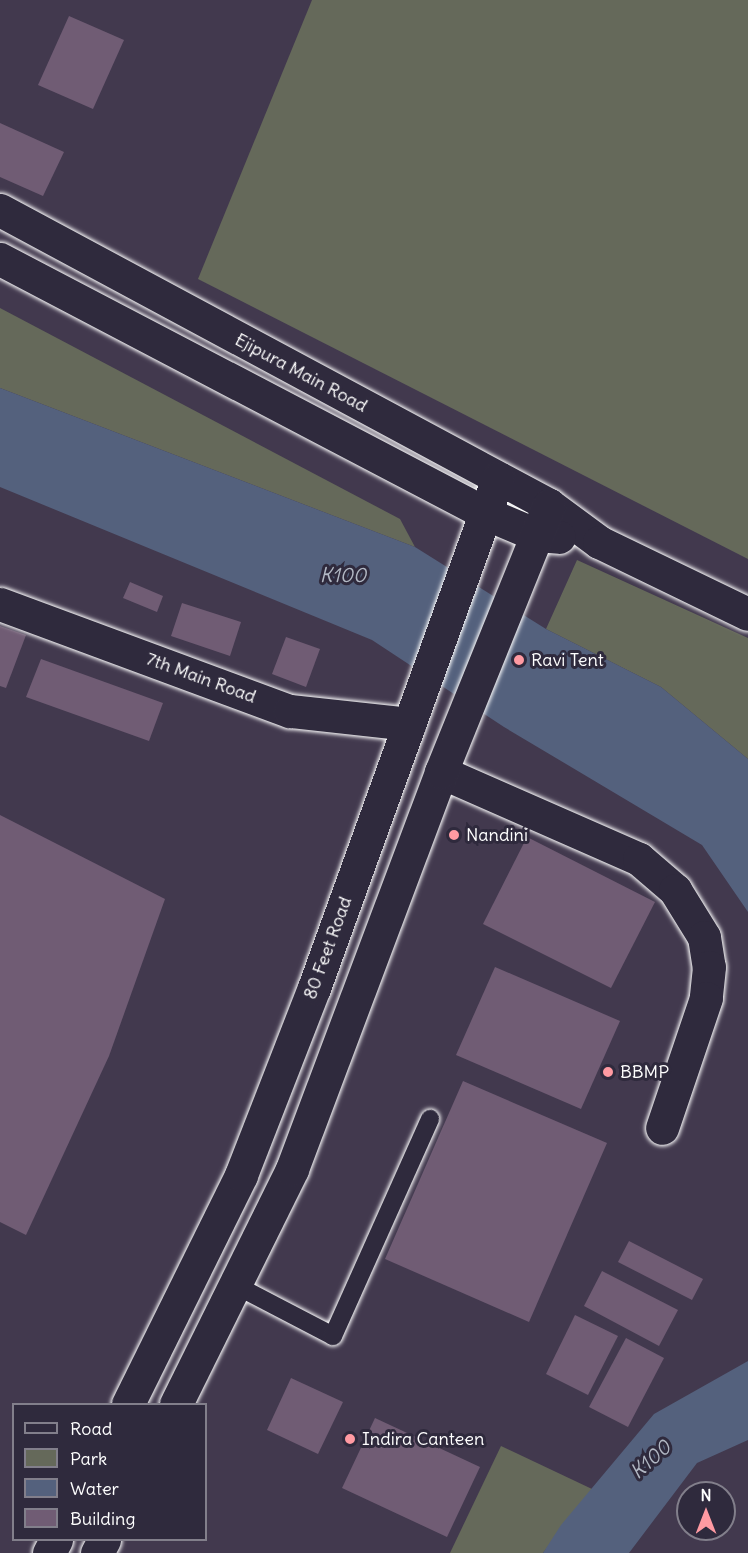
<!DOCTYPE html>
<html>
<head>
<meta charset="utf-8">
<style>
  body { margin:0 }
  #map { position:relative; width:748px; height:1553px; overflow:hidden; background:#42394e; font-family:Delius,sans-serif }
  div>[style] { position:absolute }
  .green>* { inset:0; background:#65695a }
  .water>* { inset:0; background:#54617d }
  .building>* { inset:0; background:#705c74 }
  .roads { filter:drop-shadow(0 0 2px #fff) drop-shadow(0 0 2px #fff) }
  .lane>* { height:18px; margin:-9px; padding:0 9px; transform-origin:9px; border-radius:9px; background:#2f2a3d }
  .street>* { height:33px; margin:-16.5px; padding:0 16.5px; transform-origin:16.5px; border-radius:16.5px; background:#2f2a3d }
  .secondary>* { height:33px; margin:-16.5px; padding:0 16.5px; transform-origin:16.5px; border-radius:16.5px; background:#2f2a3d }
  .dots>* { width:16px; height:16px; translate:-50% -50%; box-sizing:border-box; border:3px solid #2f2a3d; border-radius:50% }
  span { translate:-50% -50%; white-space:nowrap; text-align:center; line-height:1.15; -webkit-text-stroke:6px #2f2a3d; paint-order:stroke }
  .street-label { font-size:18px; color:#fff }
  .poi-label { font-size:18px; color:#fff }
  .left { translate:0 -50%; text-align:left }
  .water-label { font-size:20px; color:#b2b8c4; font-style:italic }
  .legend { position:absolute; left:12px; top:1403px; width:195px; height:138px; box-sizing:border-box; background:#2f2a3d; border:2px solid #827f8b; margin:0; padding:8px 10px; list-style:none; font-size:18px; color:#fff }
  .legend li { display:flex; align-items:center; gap:12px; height:30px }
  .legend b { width:30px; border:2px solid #827f8b }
  .north { position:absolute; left:676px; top:1481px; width:60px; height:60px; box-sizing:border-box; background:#2f2a3d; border:2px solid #827f8b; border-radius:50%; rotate:0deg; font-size:16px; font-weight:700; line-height:24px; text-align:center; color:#fff }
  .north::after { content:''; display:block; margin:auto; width:21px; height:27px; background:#ff9aa2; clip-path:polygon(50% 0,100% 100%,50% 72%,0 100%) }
</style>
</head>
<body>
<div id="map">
  <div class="green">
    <div style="clip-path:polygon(312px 0,748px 0,748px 559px,198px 279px)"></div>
    <div style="clip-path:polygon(0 308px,400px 519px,415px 547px,0 388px)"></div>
    <div style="clip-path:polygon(577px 560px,748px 638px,748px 759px,661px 687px,546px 629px)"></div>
    <div style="clip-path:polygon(501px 1446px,592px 1489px,543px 1553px,450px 1553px)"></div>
  </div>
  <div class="water">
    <div style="clip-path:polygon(0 388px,415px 547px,546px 629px,661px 687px,748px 759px,748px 912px,702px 845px,504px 727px,372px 640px,0 487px)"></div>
    <div style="clip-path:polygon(748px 1361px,748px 1440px,697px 1463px,629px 1553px,543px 1553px,561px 1525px,654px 1414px)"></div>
  </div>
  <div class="building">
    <div style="clip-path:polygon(69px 16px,124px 40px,93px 109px,38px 85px)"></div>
    <div style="clip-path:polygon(0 123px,64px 152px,43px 196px,0 177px)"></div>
    <div style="clip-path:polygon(130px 582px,163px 596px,157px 612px,123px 598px)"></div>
    <div style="clip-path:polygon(182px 603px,241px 622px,230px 656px,171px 636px)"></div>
    <div style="clip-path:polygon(0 626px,26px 635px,6px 688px,0 686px)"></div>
    <div style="clip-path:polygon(286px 637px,320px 649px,306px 687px,272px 674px)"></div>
    <div style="clip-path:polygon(41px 659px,163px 703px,149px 741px,26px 697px)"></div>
    <div style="clip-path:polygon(0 815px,165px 899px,109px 1056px,26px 1235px,0 1222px)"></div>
    <div style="clip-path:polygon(527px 837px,655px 902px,611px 988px,483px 924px)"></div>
    <div style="clip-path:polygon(495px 967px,620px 1021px,581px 1109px,456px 1055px)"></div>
    <div style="clip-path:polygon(463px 1081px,607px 1143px,529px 1322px,385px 1259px)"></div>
    <div style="clip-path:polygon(629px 1241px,703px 1279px,692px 1300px,618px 1262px)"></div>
    <div style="clip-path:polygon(602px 1271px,678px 1310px,659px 1346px,584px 1306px)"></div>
    <div style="clip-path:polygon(575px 1315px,618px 1336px,588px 1395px,546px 1374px)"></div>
    <div style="clip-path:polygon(626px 1338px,664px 1358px,628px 1427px,589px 1407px)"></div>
    <div style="clip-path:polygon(291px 1378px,343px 1402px,318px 1454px,267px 1430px)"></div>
    <div style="clip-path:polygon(375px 1418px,480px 1467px,447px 1537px,342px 1488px)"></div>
  </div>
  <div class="roads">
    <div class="lane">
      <div style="left:237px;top:1286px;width:108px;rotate:27.5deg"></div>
      <div style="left:333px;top:1336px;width:238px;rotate:-65.9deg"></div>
    </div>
    <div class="street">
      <div style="left:0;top:604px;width:309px;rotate:20.3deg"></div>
      <div style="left:290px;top:711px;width:120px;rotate:6.2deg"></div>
      <div style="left:441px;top:772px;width:216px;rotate:23.7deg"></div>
      <div style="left:639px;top:859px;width:48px;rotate:40.7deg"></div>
      <div style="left:675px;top:890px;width:55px;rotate:58.3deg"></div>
      <div style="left:704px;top:937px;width:30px;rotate:81deg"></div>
      <div style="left:709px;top:967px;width:31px;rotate:96deg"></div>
      <div style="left:706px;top:998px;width:137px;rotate:108.7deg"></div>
    </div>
    <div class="secondary">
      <div style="left:0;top:210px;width:623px;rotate:28.25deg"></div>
      <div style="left:549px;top:505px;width:62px;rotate:36.5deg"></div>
      <div style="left:599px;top:542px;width:165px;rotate:25.8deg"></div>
      <div style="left:0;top:259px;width:550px;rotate:27.64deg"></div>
      <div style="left:487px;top:514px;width:54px;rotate:22.8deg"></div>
      <div style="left:537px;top:535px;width:22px;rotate:5deg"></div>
      <div style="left:128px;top:1404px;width:255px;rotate:-63.7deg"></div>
      <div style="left:241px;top:1175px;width:201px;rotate:-68.7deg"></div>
      <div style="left:314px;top:988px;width:542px;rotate:-70.16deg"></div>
      <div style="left:176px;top:1404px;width:262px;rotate:-63.7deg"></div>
      <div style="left:292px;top:1169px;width:424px;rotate:-69.4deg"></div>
      <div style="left:441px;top:772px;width:288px;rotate:-68deg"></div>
      <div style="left:49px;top:1553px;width:15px;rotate:-62deg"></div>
      <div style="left:97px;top:1553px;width:15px;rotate:-62deg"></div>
    </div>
  </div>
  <div class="dots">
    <div style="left:519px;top:660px;background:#ff9aa2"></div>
    <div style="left:454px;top:835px;background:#ff9aa2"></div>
    <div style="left:608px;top:1072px;background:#ff9aa2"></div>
    <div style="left:350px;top:1439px;background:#ff9aa2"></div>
  </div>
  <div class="street-label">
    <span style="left:301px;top:373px;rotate:28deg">Ejipura Main Road</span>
    <span style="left:201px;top:678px;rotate:20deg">7th Main Road</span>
    <span style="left:328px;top:948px;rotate:-70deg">80 Feet Road</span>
  </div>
  <div class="poi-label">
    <span class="left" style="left:531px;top:660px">Ravi Tent</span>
    <span class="left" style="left:466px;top:835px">Nandini</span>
    <span class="left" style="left:620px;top:1072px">BBMP</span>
    <span class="left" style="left:362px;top:1439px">Indira Canteen</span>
  </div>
  <div class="water-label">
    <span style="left:343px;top:574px">K100</span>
    <span style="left:650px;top:1459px;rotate:-42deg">K100</span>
  </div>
  <ul class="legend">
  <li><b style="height:8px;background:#2f2a3d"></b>Road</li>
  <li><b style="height:16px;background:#65695a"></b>Park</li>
  <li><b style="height:16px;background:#54617d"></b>Water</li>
  <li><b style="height:16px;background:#705c74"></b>Building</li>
  </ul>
  <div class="north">N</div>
</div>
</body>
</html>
